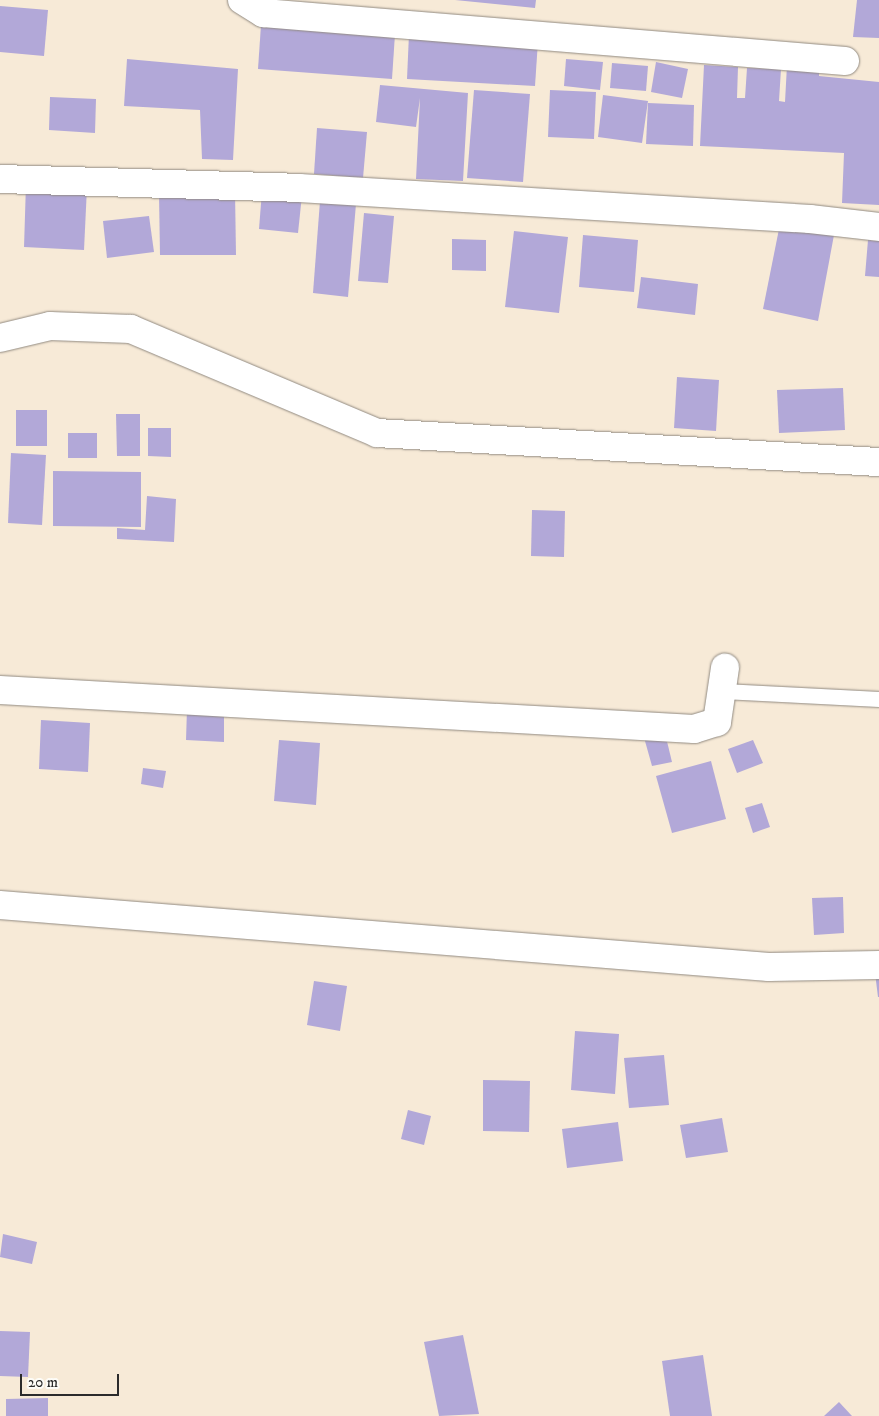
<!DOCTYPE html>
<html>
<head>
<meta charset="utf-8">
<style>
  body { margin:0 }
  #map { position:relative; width:879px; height:1416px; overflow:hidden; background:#f7ead7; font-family:"IM FELL DW Pica",serif }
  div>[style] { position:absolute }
  .building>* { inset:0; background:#b2a8d8 }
  .roads { filter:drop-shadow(0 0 1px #918a81) drop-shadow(0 0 1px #918a81) }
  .lane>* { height:15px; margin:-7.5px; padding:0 7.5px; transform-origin:7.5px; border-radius:7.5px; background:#fff }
  .street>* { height:28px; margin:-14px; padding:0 14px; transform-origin:14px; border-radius:14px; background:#fff }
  span { translate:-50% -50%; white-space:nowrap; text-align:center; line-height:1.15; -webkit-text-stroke:4px #fdfcf7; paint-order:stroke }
  .scale { position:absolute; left:20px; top:1374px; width:99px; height:22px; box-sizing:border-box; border:2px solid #2b2b2b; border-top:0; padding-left:6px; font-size:15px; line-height:18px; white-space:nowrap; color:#2b2b2b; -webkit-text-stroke:4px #fdfcf7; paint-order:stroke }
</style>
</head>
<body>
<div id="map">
  <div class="building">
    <div style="clip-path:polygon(455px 0,536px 0,535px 8px)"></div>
    <div style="clip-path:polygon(857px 0,879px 0,879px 38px,853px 37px)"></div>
    <div style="clip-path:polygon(0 6px,48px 10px,44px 56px,0 52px)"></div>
    <div style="clip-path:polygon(261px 25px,395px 34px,392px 79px,258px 69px)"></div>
    <div style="clip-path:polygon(409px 34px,538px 41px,535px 86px,407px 79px)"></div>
    <div style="clip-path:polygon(127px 59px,238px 69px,233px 160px,202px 159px,200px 110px,124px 106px)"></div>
    <div style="clip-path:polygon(566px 59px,603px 62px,600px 90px,564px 86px)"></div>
    <div style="clip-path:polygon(656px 62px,688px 69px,682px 98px,651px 92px)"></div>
    <div style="clip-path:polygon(612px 63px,648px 66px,646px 91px,610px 88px)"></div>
    <div style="clip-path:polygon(704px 65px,738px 67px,737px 98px,745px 98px,747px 68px,781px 69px,779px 101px,785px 102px,787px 65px,819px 67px,819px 76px,879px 82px,879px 205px,842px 203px,844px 153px,700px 146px)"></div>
    <div style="clip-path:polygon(380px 85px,468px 93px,463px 181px,416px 179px,420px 98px,416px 127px,376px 122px)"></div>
    <div style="clip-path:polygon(474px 90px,530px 94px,523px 182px,467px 178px)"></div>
    <div style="clip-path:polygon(550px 90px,596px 92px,594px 139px,548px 137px)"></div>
    <div style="clip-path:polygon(603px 95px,648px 101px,642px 143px,598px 137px)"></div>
    <div style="clip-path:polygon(50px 97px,96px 99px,95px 133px,49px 130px)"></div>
    <div style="clip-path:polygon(648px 103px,694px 105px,693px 146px,646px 144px)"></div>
    <div style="clip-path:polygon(317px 128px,367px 132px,363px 178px,314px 174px)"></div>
    <div style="clip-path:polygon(26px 183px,87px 187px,84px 250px,24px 247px)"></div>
    <div style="clip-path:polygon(262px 191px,302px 195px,298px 233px,259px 229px)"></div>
    <div style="clip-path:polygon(235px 192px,236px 255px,160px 255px,159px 194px)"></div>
    <div style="clip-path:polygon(320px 201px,356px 204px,348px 297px,313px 293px)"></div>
    <div style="clip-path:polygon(364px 213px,394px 216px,388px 283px,358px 281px)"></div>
    <div style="clip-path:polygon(149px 216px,154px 252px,107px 258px,103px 221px)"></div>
    <div style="clip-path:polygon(780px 224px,834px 235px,818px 321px,763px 309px)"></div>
    <div style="clip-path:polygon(514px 231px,568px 237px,559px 313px,505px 307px)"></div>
    <div style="clip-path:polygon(583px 235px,638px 240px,634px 292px,579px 287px)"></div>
    <div style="clip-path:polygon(452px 239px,486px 240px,486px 271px,452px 270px)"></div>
    <div style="clip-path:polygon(868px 240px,879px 241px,879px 277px,865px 276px)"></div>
    <div style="clip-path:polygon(641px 277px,698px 284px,695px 315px,637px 308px)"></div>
    <div style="clip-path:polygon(677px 377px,719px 380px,716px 431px,674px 428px)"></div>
    <div style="clip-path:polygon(843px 388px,845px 430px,779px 433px,777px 390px)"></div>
    <div style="clip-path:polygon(16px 410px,47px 410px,47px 446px,16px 446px)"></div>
    <div style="clip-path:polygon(116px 414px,140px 414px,140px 456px,117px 456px)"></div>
    <div style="clip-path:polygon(148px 428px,171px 428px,171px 457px,148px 456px)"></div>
    <div style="clip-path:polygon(68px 433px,97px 433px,97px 458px,68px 458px)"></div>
    <div style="clip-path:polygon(11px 453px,46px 455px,42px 525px,8px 523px)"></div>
    <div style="clip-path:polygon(53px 471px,141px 472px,141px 527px,53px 526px)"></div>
    <div style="clip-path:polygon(147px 496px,176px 499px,174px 542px,117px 539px,117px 528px,145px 530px)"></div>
    <div style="clip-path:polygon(532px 510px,565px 511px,564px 557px,531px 556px)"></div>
    <div style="clip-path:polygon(187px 708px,224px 710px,224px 742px,186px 740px)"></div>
    <div style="clip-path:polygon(41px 720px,90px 723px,88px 772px,39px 769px)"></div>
    <div style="clip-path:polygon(664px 729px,672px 762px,652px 766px,643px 734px)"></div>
    <div style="clip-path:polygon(279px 740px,320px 743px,316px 805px,274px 801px)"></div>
    <div style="clip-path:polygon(753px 740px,763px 763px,737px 773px,728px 749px)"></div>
    <div style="clip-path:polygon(711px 761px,726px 819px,672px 833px,656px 776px)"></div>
    <div style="clip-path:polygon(143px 768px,166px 771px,163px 788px,141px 784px)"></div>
    <div style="clip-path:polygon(762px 803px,770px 827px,753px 833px,745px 808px)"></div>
    <div style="clip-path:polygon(843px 897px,844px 933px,814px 935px,812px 898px)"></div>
    <div style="clip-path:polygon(875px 973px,879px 973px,879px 997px,878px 997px)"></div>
    <div style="clip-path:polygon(314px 981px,347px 986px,340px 1031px,307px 1025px)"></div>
    <div style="clip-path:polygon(575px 1031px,619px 1034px,615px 1094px,571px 1090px)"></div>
    <div style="clip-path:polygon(664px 1055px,669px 1105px,629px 1108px,624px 1058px)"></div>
    <div style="clip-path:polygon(483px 1080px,530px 1081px,529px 1132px,483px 1131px)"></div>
    <div style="clip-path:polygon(408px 1110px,431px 1116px,424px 1145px,401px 1139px)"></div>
    <div style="clip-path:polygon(722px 1118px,728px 1152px,686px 1158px,680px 1125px)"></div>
    <div style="clip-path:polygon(618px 1122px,623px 1161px,567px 1168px,562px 1129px)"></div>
    <div style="clip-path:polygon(3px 1234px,37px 1242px,32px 1264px,0 1257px)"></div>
    <div style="clip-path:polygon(0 1331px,30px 1332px,28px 1377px,0 1376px)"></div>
    <div style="clip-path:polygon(463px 1335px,479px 1414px,439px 1416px,424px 1342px)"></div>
    <div style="clip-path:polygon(703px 1355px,712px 1416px,670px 1416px,662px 1361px)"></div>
    <div style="clip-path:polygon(48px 1398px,48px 1416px,6px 1416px,6px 1399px)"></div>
    <div style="clip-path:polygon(839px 1402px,852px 1416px,824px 1416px)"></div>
  </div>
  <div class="roads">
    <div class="lane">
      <div style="left:723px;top:691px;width:156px;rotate:2.9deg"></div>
    </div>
    <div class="street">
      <div style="left:242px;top:0;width:25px;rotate:32deg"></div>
      <div style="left:263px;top:13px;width:584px;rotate:4.71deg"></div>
      <div style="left:0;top:179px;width:299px;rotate:1.7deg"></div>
      <div style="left:299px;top:188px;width:512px;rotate:3.47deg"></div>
      <div style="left:810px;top:219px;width:69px;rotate:6.6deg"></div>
      <div style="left:0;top:338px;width:51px;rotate:-13.5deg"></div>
      <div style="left:50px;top:326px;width:81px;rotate:2.1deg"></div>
      <div style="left:131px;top:329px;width:267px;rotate:22.9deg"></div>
      <div style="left:377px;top:433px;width:503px;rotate:3.31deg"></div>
      <div style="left:0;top:690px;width:695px;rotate:3.22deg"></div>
      <div style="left:694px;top:729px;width:24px;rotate:-17deg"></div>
      <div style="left:717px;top:722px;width:55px;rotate:-81.6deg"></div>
      <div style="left:0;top:905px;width:771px;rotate:4.61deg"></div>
      <div style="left:769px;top:967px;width:110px;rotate:-1deg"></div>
    </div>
  </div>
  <div class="scale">20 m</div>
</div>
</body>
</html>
